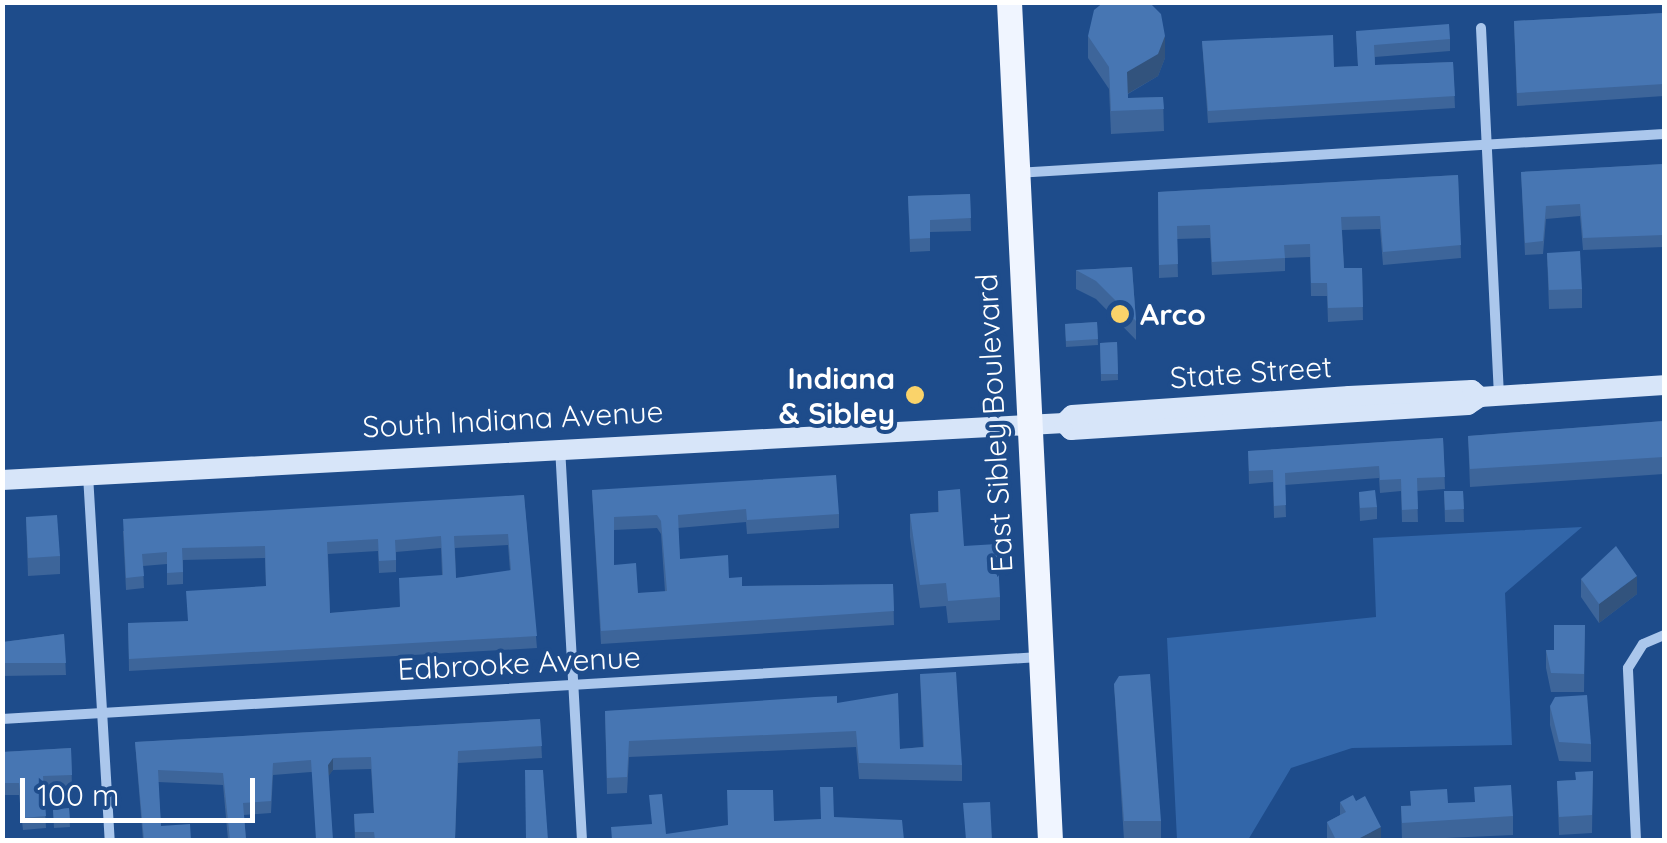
<!DOCTYPE html>
<html>
<head>
<meta charset="utf-8">
<style>
  body { margin:0 }
  #map { position:relative; width:1667px; height:843px; overflow:hidden; background:#1e4c8b; font-family:Quicksand,sans-serif }
  div>[style] { position:absolute }
  .green>* { inset:0; background:#3266a9 }
  .minor>* { height:10px; margin:-5px; padding:0 5px; transform-origin:5px; border-radius:5px; background:#abc7ec }
  .secondary>* { height:20px; margin:-10px; padding:0 10px; transform-origin:10px; border-radius:10px; background:#d7e5f9 }
  .primary>* { height:25px; margin:-12.5px; padding:0 12.5px; transform-origin:12.5px; border-radius:12.5px; background:#f0f5ff }
  .wall>* { inset:0; background:#3d659a }
  .shaded-wall>* { inset:0; background:#32537d }
  .building>* { inset:0; background:#4776b3 }
  .dots>* { width:28px; height:28px; translate:-50% -50%; box-sizing:border-box; border:5px solid #1e4c8b; border-radius:50% }
  span { translate:-50% -50%; white-space:nowrap; text-align:center; line-height:1.15; -webkit-text-stroke:8px #1e4c8b; paint-order:stroke }
  .poi-label { font-size:30px; color:#fff; font-weight:700 }
  .left { translate:0 -50%; text-align:left }
  .right { translate:-100% -50%; text-align:right }
  .street-label { font-size:30px; color:#fff }
  .frame { position:absolute; inset:0; border:5px solid #fff; pointer-events:none }
  .scale { position:absolute; left:20px; top:778px; width:235px; height:45px; box-sizing:border-box; border:5px solid #fff; border-top:0; padding-left:12px; font-size:30px; line-height:35px; white-space:nowrap; color:#fff; -webkit-text-stroke:8px #1e4c8b; paint-order:stroke }
</style>
</head>
<body>
<div id="map">
  <div class="green">
    <div style="clip-path:polygon(1582px 527px,1505px 593px,1512px 745px,1352px 748px,1291px 768px,1248px 840px,1177px 840px,1167px 638px,1376px 617px,1373px 538px)"></div>
  </div>
  <div class="minor">
    <div style="left:1481px;top:28px;width:367px;rotate:87.2deg"></div>
    <div style="left:1016px;top:173px;width:649px;rotate:-3.44deg"></div>
    <div style="left:560px;top:447px;width:394px;rotate:86.8deg"></div>
    <div style="left:88px;top:475px;width:366px;rotate:86.6deg"></div>
    <div style="left:2px;top:719px;width:1039px;rotate:-3.42deg"></div>
    <div style="left:1636px;top:840px;width:172px;rotate:-92.7deg"></div>
    <div style="left:1628px;top:668px;width:28px;rotate:-58deg"></div>
    <div style="left:1643px;top:644px;width:23px;rotate:-23deg"></div>
  </div>
  <div class="secondary">
    <div style="left:1064px;top:423px;width:10px;rotate:45deg"></div>
    <div style="left:1071px;top:430px;width:398px;rotate:-3.6deg"></div>
    <div style="left:1468px;top:405px;width:14px;rotate:-34deg"></div>
    <div style="left:2px;top:480px;width:1064px;rotate:-3.07deg"></div>
    <div style="left:1064px;top:423px;width:11px;rotate:-45deg"></div>
    <div style="left:1072px;top:415px;width:278px;rotate:-3.9deg"></div>
    <div style="left:1349px;top:396px;width:123px;rotate:-2.8deg"></div>
    <div style="left:1472px;top:390px;width:11px;rotate:41deg"></div>
    <div style="left:1480px;top:397px;width:184px;rotate:-3.7deg"></div>
  </div>
  <div class="primary">
    <div style="left:1009px;top:2px;width:839px;rotate:87.2deg"></div>
  </div>
  <div class="wall">
    <div style="clip-path:polygon(1664px 13px,1664px 96px,1517px 106px,1514px 21px)"></div>
    <div style="clip-path:polygon(1356px 31px,1450px 39px,1450px 51px,1375px 57px,1375px 65px,1453px 62px,1455px 108px,1208px 123px,1202px 41px,1334px 67px,1358px 66px)"></div>
    <div style="clip-path:polygon(1088px 36px,1165px 58px,1158px 76px,1128px 94px,1128px 98px,1163px 97px,1164px 131px,1111px 134px,1109px 89px,1088px 58px)"></div>
    <div style="clip-path:polygon(1664px 164px,1664px 247px,1583px 250px,1580px 216px,1546px 219px,1543px 254px,1525px 255px,1521px 172px)"></div>
    <div style="clip-path:polygon(1458px 175px,1461px 258px,1383px 265px,1380px 229px,1342px 230px,1344px 268px,1362px 268px,1363px 320px,1328px 322px,1327px 296px,1311px 296px,1310px 257px,1285px 258px,1285px 271px,1212px 275px,1210px 238px,1177px 239px,1178px 277px,1159px 278px,1158px 192px)"></div>
    <div style="clip-path:polygon(970px 194px,971px 231px,930px 232px,930px 251px,910px 252px,908px 196px)"></div>
    <div style="clip-path:polygon(1547px 253px,1582px 289px,1582px 308px,1549px 309px)"></div>
    <div style="clip-path:polygon(1132px 267px,1136px 321px,1136px 340px,1096px 299px,1076px 289px,1076px 270px)"></div>
    <div style="clip-path:polygon(1097px 322px,1098px 345px,1066px 347px,1065px 324px)"></div>
    <div style="clip-path:polygon(1117px 342px,1118px 380px,1101px 381px,1100px 343px)"></div>
    <div style="clip-path:polygon(1664px 421px,1664px 474px,1470px 487px,1468px 436px)"></div>
    <div style="clip-path:polygon(1443px 438px,1445px 489px,1417px 491px,1418px 522px,1402px 522px,1401px 491px,1380px 493px,1379px 478px,1285px 485px,1286px 517px,1274px 518px,1273px 482px,1249px 484px,1248px 451px)"></div>
    <div style="clip-path:polygon(evenodd,592px 490px,839px 514px,839px 528px,747px 534px,746px 522px,678px 528px,680px 559px,729px 578px,742px 586px,893px 584px,894px 625px,601px 644px,592px 490px,657px 528px,661px 534px,665px 592px,638px 593px,614px 565px,614px 530px,657px 528px)"></div>
    <div style="clip-path:polygon(938px 491px,964px 546px,1000px 597px,1000px 620px,948px 623px,946px 606px,920px 608px,910px 537px,910px 514px,938px 512px)"></div>
    <div style="clip-path:polygon(1444px 491px,1463px 491px,1464px 522px,1445px 522px)"></div>
    <div style="clip-path:polygon(1359px 492px,1377px 507px,1377px 519px,1360px 521px)"></div>
    <div style="clip-path:polygon(evenodd,524px 495px,537px 648px,129px 671px,128px 623px,187px 622px,266px 586px,265px 558px,183px 560px,183px 584px,167px 585px,167px 564px,143px 566px,144px 588px,126px 590px,123px 531px,524px 495px,508px 545px,510px 571px,456px 578px,455px 548px,508px 545px,524px 495px,441px 548px,442px 575px,399px 607px,330px 613px,328px 554px,378px 551px,379px 573px,396px 572px,396px 552px,441px 548px)"></div>
    <div style="clip-path:polygon(26px 517px,60px 556px,60px 574px,28px 576px)"></div>
    <div style="clip-path:polygon(2px 529px,5px 559px,5px 577px,2px 578px)"></div>
    <div style="clip-path:polygon(1581px 579px,1637px 594px,1599px 623px,1581px 597px)"></div>
    <div style="clip-path:polygon(1585px 625px,1584px 692px,1551px 692px,1546px 668px,1546px 650px,1554px 650px)"></div>
    <div style="clip-path:polygon(2px 633px,3px 642px,64px 634px,66px 675px,2px 676px)"></div>
    <div style="clip-path:polygon(920px 674px,962px 765px,962px 781px,859px 779px,856px 747px,629px 757px,627px 793px,607px 794px,605px 711px,837px 703px,900px 749px,923px 747px)"></div>
    <div style="clip-path:polygon(1114px 684px,1161px 821px,1161px 840px,1124px 840px)"></div>
    <div style="clip-path:polygon(1550px 706px,1591px 744px,1591px 762px,1559px 761px,1550px 725px)"></div>
    <div style="clip-path:polygon(540px 719px,542px 758px,458px 763px,455px 840px,355px 840px,354px 814px,374px 813px,371px 769px,333px 770px,328px 776px,311px 772px,273px 775px,271px 813px,244px 815px,246px 840px,228px 840px,223px 785px,158px 782px,161px 826px,191px 840px,143px 840px,135px 742px)"></div>
    <div style="clip-path:polygon(71px 748px,72px 787px,44px 788px,46px 828px,23px 830px,19px 795px,2px 795px,2px 752px)"></div>
    <div style="clip-path:polygon(1593px 771px,1592px 833px,1559px 835px,1557px 781px,1575px 780px)"></div>
    <div style="clip-path:polygon(1340px 802px,1381px 840px,1327px 840px,1327px 822px,1340px 815px)"></div>
    <div style="clip-path:polygon(1448px 803px,1513px 816px,1513px 835px,1402px 840px,1401px 806px)"></div>
    <div style="clip-path:polygon(69px 808px,70px 827px,54px 828px,53px 810px)"></div>
  </div>
  <div class="shaded-wall">
    <div style="clip-path:polygon(1165px 36px,1165px 58px,1158px 76px,1127px 94px,1127px 72px)"></div>
    <div style="clip-path:polygon(1637px 576px,1637px 594px,1599px 623px,1599px 604px)"></div>
    <div style="clip-path:polygon(333px 758px,333px 770px,328px 777px,328px 765px)"></div>
    <div style="clip-path:polygon(1381px 827px,1381px 840px,1356px 840px)"></div>
  </div>
  <div class="building">
    <div style="clip-path:polygon(1104px 2px,1149px 2px,1161px 14px,1165px 36px,1158px 54px,1127px 72px,1128px 98px,1163px 97px,1164px 109px,1111px 111px,1109px 67px,1088px 36px,1094px 10px)"></div>
    <div style="clip-path:polygon(1664px 13px,1664px 84px,1517px 93px,1514px 21px)"></div>
    <div style="clip-path:polygon(1449px 24px,1450px 39px,1374px 45px,1375px 65px,1453px 62px,1455px 96px,1208px 111px,1202px 41px,1333px 35px,1334px 67px,1358px 66px,1356px 31px)"></div>
    <div style="clip-path:polygon(1664px 164px,1664px 235px,1583px 238px,1580px 204px,1546px 206px,1543px 241px,1525px 243px,1521px 172px)"></div>
    <div style="clip-path:polygon(1458px 175px,1461px 245px,1383px 252px,1380px 216px,1341px 217px,1344px 268px,1362px 268px,1363px 307px,1328px 308px,1327px 283px,1311px 283px,1310px 244px,1284px 245px,1285px 258px,1212px 262px,1210px 225px,1177px 226px,1178px 264px,1159px 265px,1158px 192px)"></div>
    <div style="clip-path:polygon(970px 194px,971px 218px,930px 220px,930px 238px,910px 239px,908px 196px)"></div>
    <div style="clip-path:polygon(1580px 251px,1582px 289px,1549px 290px,1547px 253px)"></div>
    <div style="clip-path:polygon(1132px 267px,1136px 321px,1096px 281px,1076px 270px)"></div>
    <div style="clip-path:polygon(1097px 322px,1098px 339px,1066px 341px,1065px 324px)"></div>
    <div style="clip-path:polygon(1117px 342px,1118px 374px,1101px 374px,1100px 343px)"></div>
    <div style="clip-path:polygon(1664px 421px,1664px 457px,1470px 469px,1468px 436px)"></div>
    <div style="clip-path:polygon(1443px 438px,1445px 477px,1417px 478px,1418px 509px,1402px 510px,1401px 479px,1380px 480px,1379px 466px,1285px 473px,1286px 505px,1274px 506px,1273px 470px,1249px 471px,1248px 451px)"></div>
    <div style="clip-path:polygon(evenodd,836px 475px,839px 514px,747px 520px,746px 509px,678px 515px,680px 559px,728px 555px,729px 578px,742px 577px,742px 586px,893px 584px,894px 611px,601px 631px,592px 490px,836px 475px,657px 515px,661px 521px,667px 591px,638px 593px,636px 563px,614px 565px,614px 517px,657px 515px)"></div>
    <div style="clip-path:polygon(960px 489px,964px 546px,997px 544px,1000px 597px,948px 601px,946px 583px,920px 585px,910px 514px,939px 512px,938px 491px)"></div>
    <div style="clip-path:polygon(1375px 490px,1377px 507px,1360px 508px,1359px 492px)"></div>
    <div style="clip-path:polygon(1444px 491px,1463px 491px,1464px 509px,1445px 510px)"></div>
    <div style="clip-path:polygon(evenodd,524px 495px,537px 636px,129px 659px,128px 623px,188px 621px,186px 591px,266px 586px,265px 546px,182px 548px,183px 572px,167px 573px,167px 552px,142px 554px,144px 576px,126px 578px,123px 519px,524px 495px,508px 534px,511px 570px,456px 578px,454px 536px,508px 534px,524px 495px,441px 536px,443px 575px,399px 578px,400px 607px,330px 613px,327px 542px,378px 539px,379px 561px,396px 560px,395px 540px,441px 536px)"></div>
    <div style="clip-path:polygon(57px 515px,60px 556px,28px 558px,26px 517px)"></div>
    <div style="clip-path:polygon(2px 529px,5px 559px,2px 559px)"></div>
    <div style="clip-path:polygon(1662px 538px,1664px 538px,1664px 569px)"></div>
    <div style="clip-path:polygon(1616px 546px,1637px 576px,1599px 604px,1581px 579px)"></div>
    <div style="clip-path:polygon(1554px 625px,1585px 625px,1584px 674px,1551px 673px,1546px 650px,1554px 650px)"></div>
    <div style="clip-path:polygon(2px 633px,3px 642px,64px 634px,66px 663px,2px 663px)"></div>
    <div style="clip-path:polygon(956px 672px,962px 765px,859px 763px,856px 731px,629px 741px,627px 777px,607px 778px,605px 711px,815px 697px,837px 696px,837px 703px,898px 693px,900px 749px,924px 747px,920px 674px)"></div>
    <div style="clip-path:polygon(1150px 674px,1161px 821px,1124px 821px,1114px 684px,1119px 676px)"></div>
    <div style="clip-path:polygon(1587px 695px,1591px 744px,1559px 742px,1550px 706px,1555px 697px)"></div>
    <div style="clip-path:polygon(540px 719px,542px 746px,458px 751px,455px 840px,375px 840px,374px 832px,355px 832px,354px 814px,374px 813px,371px 757px,333px 758px,328px 765px,333px 840px,316px 840px,311px 760px,273px 763px,271px 801px,243px 803px,246px 840px,230px 840px,223px 773px,158px 770px,161px 826px,190px 824px,191px 840px,171px 840px,170px 838px,144px 840px,135px 742px)"></div>
    <div style="clip-path:polygon(71px 748px,72px 775px,43px 776px,46px 816px,23px 818px,19px 783px,2px 783px,2px 752px)"></div>
    <div style="clip-path:polygon(525px 770px,543px 770px,548px 840px,526px 840px)"></div>
    <div style="clip-path:polygon(1593px 771px,1592px 815px,1559px 817px,1557px 781px,1576px 780px,1575px 772px)"></div>
    <div style="clip-path:polygon(1511px 785px,1513px 816px,1402px 823px,1401px 806px,1411px 806px,1410px 791px,1447px 789px,1448px 803px,1475px 802px,1474px 787px)"></div>
    <div style="clip-path:polygon(820px 787px,833px 787px,834px 817px,902px 820px,904px 840px,612px 840px,611px 827px,652px 824px,649px 795px,662px 794px,666px 834px,728px 825px,727px 790px,773px 790px,774px 821px,821px 819px)"></div>
    <div style="clip-path:polygon(1353px 795px,1356px 801px,1365px 796px,1381px 827px,1356px 840px,1336px 840px,1327px 822px,1346px 812px,1340px 802px)"></div>
    <div style="clip-path:polygon(990px 802px,992px 840px,966px 840px,963px 803px)"></div>
    <div style="clip-path:polygon(69px 808px,70px 821px,54px 822px,53px 810px)"></div>
  </div>
  <div class="dots">
    <div style="left:1120px;top:314px;background:#fad36a"></div>
    <div style="left:915px;top:395px;background:#fad36a"></div>
  </div>
  <div class="poi-label">
    <span class="left" style="left:1140px;top:314px">Arco</span>
    <span class="right" style="left:895px;top:395px">Indiana<br>&amp; Sibley</span>
  </div>
  <div class="street-label">
    <span style="left:1251px;top:372px;rotate:-4deg">State Street</span>
    <span style="left:513px;top:419px;rotate:-3deg">South Indiana Avenue</span>
    <span style="left:994px;top:423px;rotate:-93deg">East Sibley Boulevard</span>
    <span style="left:519px;top:663px;rotate:-3deg">Edbrooke Avenue</span>
  </div>
  <div class="frame"></div>
  <div class="scale">100 m</div>
</div>
</body>
</html>
